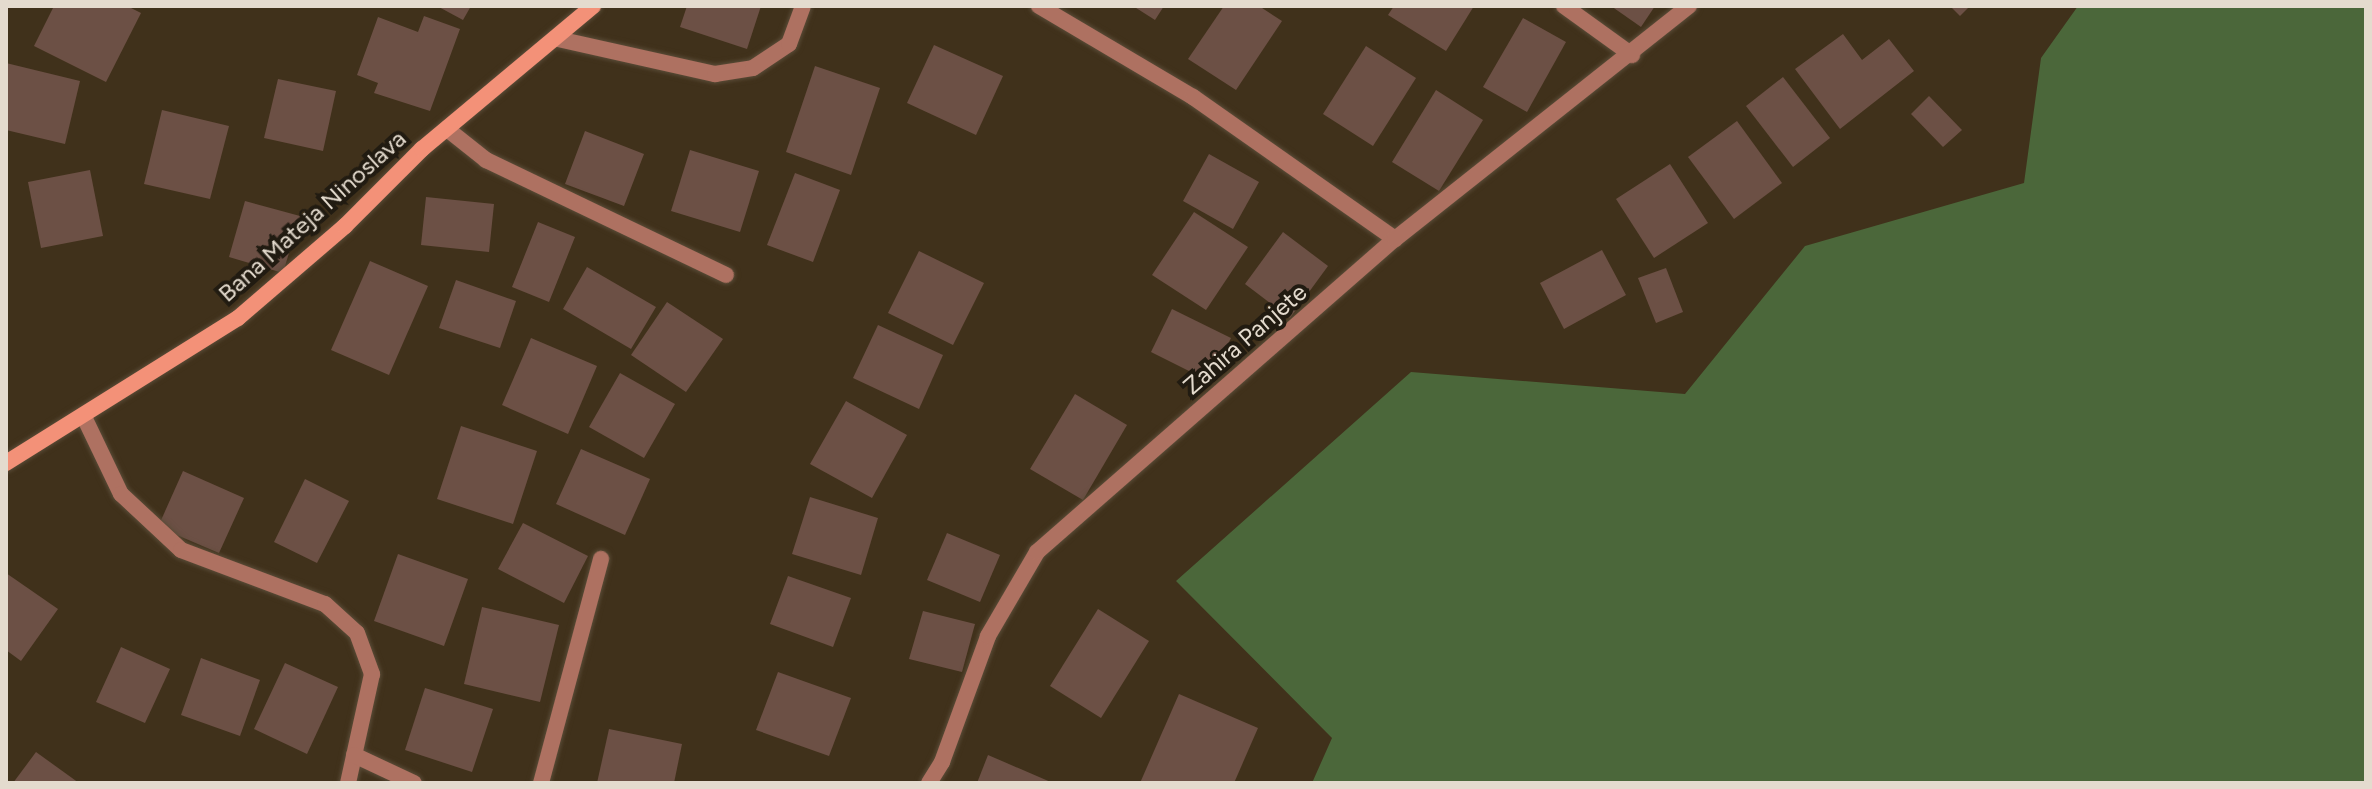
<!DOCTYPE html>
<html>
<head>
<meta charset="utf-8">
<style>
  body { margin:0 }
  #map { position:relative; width:2372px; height:789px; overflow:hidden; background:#40311b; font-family:Figtree,sans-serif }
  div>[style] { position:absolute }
  .green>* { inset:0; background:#4b673a }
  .building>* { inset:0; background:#6c5045 }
  .roads { filter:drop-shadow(0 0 2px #5a4c38) drop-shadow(0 0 2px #5a4c38) }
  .street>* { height:16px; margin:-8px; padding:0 8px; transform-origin:8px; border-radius:8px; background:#ae7161 }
  .secondary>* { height:16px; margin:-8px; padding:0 8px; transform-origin:8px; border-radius:8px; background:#f39178 }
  span { translate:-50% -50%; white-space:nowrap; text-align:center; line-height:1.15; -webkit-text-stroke:8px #211b11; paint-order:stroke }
  .street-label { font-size:24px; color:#e4dbce }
  .frame { position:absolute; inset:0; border:8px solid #e4dbce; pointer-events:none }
</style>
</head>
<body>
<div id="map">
  <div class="green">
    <div style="clip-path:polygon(2078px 6px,2366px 6px,2366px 783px,1312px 783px,1332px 738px,1176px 581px,1411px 372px,1685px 394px,1805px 246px,2024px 183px,2041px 58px)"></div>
  </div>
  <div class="building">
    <div style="clip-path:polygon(54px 6px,127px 6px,141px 13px,106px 82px,34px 46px)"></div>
    <div style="clip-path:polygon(437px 6px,471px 6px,463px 20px)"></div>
    <div style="clip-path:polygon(687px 6px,761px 6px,747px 49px,680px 27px)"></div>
    <div style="clip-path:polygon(1133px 6px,1164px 6px,1155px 20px)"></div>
    <div style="clip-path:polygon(1224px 6px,1259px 6px,1282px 21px,1236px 90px,1188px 59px)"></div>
    <div style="clip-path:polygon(1394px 6px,1474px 6px,1446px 51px,1388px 15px)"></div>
    <div style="clip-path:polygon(1611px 6px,1655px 6px,1641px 27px)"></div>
    <div style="clip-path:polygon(1950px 6px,1970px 6px,1960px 16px)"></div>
    <div style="clip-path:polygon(424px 16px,460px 29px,430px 111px,374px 93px,378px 83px,357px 75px,378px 17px,418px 32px)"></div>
    <div style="clip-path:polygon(1523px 18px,1566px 42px,1527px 112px,1483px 87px)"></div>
    <div style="clip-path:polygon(1843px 34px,1862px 60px,1889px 39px,1914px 71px,1840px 129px,1795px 69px)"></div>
    <div style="clip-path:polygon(934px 45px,1003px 76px,976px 135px,907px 103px)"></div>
    <div style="clip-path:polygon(1366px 46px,1416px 78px,1373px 146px,1323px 114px)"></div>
    <div style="clip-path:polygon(6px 63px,80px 81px,65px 144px,6px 130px)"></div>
    <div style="clip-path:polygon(815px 66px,880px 88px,851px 175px,786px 152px)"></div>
    <div style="clip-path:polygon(1783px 77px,1830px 138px,1793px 167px,1746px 106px)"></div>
    <div style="clip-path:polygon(278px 79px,336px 91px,323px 151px,264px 138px)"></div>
    <div style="clip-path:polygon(1436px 90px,1483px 120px,1439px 191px,1392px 162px)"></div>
    <div style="clip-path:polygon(1929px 96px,1962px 130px,1943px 147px,1911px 114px)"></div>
    <div style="clip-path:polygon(162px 110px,229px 126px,210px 199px,144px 184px)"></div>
    <div style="clip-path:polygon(1737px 121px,1782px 183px,1734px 219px,1688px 157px)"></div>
    <div style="clip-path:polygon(585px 131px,644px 154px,624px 206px,565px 184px)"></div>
    <div style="clip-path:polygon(690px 150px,759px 171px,740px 232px,671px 211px)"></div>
    <div style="clip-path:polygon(1209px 154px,1259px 182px,1233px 229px,1183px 201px)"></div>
    <div style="clip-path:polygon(1670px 164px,1708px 223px,1654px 258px,1616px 199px)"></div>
    <div style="clip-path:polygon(90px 170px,103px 236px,41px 248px,28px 182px)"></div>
    <div style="clip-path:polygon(795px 173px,840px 190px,813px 262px,767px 245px)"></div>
    <div style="clip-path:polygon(426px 197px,494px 204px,489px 252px,421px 245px)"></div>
    <div style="clip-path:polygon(245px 201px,300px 216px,283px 273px,229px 257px)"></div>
    <div style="clip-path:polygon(1194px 212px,1248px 247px,1206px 310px,1152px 275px)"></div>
    <div style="clip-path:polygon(538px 222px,575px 237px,549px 302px,512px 287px)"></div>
    <div style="clip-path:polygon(1283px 232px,1328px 266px,1290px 318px,1245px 284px)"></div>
    <div style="clip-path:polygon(1602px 250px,1626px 295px,1564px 329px,1540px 283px)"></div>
    <div style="clip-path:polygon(919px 251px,984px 283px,953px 345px,888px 313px)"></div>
    <div style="clip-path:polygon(370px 261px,428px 286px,389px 375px,331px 350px)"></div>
    <div style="clip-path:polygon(587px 267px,656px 307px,631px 349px,563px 309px)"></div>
    <div style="clip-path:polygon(1666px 268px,1683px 312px,1656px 323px,1638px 278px)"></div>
    <div style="clip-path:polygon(456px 280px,516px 301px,500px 348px,439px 328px)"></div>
    <div style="clip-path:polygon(667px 302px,723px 339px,686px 392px,631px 355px)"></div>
    <div style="clip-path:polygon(1172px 309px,1231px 338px,1209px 381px,1151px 352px)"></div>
    <div style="clip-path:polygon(878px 325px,943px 355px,919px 409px,853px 378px)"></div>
    <div style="clip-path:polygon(531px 338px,597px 366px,568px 434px,502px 405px)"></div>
    <div style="clip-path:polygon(620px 373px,675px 404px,644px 458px,589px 427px)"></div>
    <div style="clip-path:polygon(1075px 394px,1127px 425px,1083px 500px,1030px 469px)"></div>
    <div style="clip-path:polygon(846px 401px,907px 435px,872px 498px,810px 464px)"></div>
    <div style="clip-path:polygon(461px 426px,537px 451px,513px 524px,437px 499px)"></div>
    <div style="clip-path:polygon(581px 449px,650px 479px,625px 535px,556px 504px)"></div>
    <div style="clip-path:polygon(183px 471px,244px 498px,219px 553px,158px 527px)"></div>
    <div style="clip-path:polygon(305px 479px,349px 501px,317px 563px,274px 542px)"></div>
    <div style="clip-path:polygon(810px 497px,878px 518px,861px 575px,792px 554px)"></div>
    <div style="clip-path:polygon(523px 523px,588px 556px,564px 603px,498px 569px)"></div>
    <div style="clip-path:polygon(947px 533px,1000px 555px,980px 602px,927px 580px)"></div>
    <div style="clip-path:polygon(398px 554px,468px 579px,444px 646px,374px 621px)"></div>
    <div style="clip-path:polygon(6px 573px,58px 609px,21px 661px,6px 650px)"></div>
    <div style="clip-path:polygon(788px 576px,851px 598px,833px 647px,770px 624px)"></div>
    <div style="clip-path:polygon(482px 607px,559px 625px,540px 702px,464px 684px)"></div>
    <div style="clip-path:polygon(1098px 609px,1149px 641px,1101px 718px,1050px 686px)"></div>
    <div style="clip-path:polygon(923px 611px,975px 624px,962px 672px,909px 659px)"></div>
    <div style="clip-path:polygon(121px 647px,170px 669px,145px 723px,96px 702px)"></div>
    <div style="clip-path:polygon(201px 658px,260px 680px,240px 736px,181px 715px)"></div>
    <div style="clip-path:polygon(285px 663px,338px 687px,307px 754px,254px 729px)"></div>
    <div style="clip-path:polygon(778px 672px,851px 698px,829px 756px,756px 730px)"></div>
    <div style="clip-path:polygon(425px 688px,493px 709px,472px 772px,405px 750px)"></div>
    <div style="clip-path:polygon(1179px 694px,1258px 728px,1234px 783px,1140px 783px)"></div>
    <div style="clip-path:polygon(609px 729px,682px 744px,674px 783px,597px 783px)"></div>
    <div style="clip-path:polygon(36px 752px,79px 783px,13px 783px)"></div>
    <div style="clip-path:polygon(988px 755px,1053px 783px,977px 783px)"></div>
  </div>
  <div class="roads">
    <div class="street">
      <div style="left:1039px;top:6px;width:179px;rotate:30.6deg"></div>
      <div style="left:1193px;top:97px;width:247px;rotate:35.1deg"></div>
      <div style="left:1564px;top:6px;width:84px;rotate:35.8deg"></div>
      <div style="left:558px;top:39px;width:161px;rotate:12.6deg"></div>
      <div style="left:715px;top:74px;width:38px;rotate:-9deg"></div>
      <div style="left:753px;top:68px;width:43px;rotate:-33.7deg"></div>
      <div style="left:789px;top:44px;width:40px;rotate:-69.8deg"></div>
      <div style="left:447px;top:129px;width:50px;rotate:38.5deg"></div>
      <div style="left:486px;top:160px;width:266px;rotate:25.6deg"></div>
      <div style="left:85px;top:419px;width:83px;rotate:64.4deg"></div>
      <div style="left:121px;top:494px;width:82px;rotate:43deg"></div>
      <div style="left:181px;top:550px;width:154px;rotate:20.6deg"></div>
      <div style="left:325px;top:604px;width:43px;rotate:42.2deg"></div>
      <div style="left:357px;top:633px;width:44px;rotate:69.9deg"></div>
      <div style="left:372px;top:674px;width:112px;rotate:102.4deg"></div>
      <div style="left:354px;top:755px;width:66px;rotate:25deg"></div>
      <div style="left:541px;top:783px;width:232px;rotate:-75deg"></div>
      <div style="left:929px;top:783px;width:25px;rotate:-58deg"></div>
      <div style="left:942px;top:762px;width:134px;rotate:-69.9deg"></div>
      <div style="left:988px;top:636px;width:97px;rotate:-59.7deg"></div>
      <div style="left:1037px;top:552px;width:476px;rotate:-41.2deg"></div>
      <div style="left:1395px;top:239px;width:375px;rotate:-38.4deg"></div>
    </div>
    <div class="secondary">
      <div style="left:6px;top:463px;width:274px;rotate:-32deg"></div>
      <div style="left:238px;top:318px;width:141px;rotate:-40.7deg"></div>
      <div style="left:345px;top:226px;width:109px;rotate:-45deg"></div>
      <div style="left:422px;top:149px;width:223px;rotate:-39.9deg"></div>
    </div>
  </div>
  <div class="street-label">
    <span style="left:312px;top:216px;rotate:-42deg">Bana Mateja Ninoslava</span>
    <span style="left:1245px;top:339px;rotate:-41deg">Zahira Panjete</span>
  </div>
  <div class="frame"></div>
</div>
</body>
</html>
